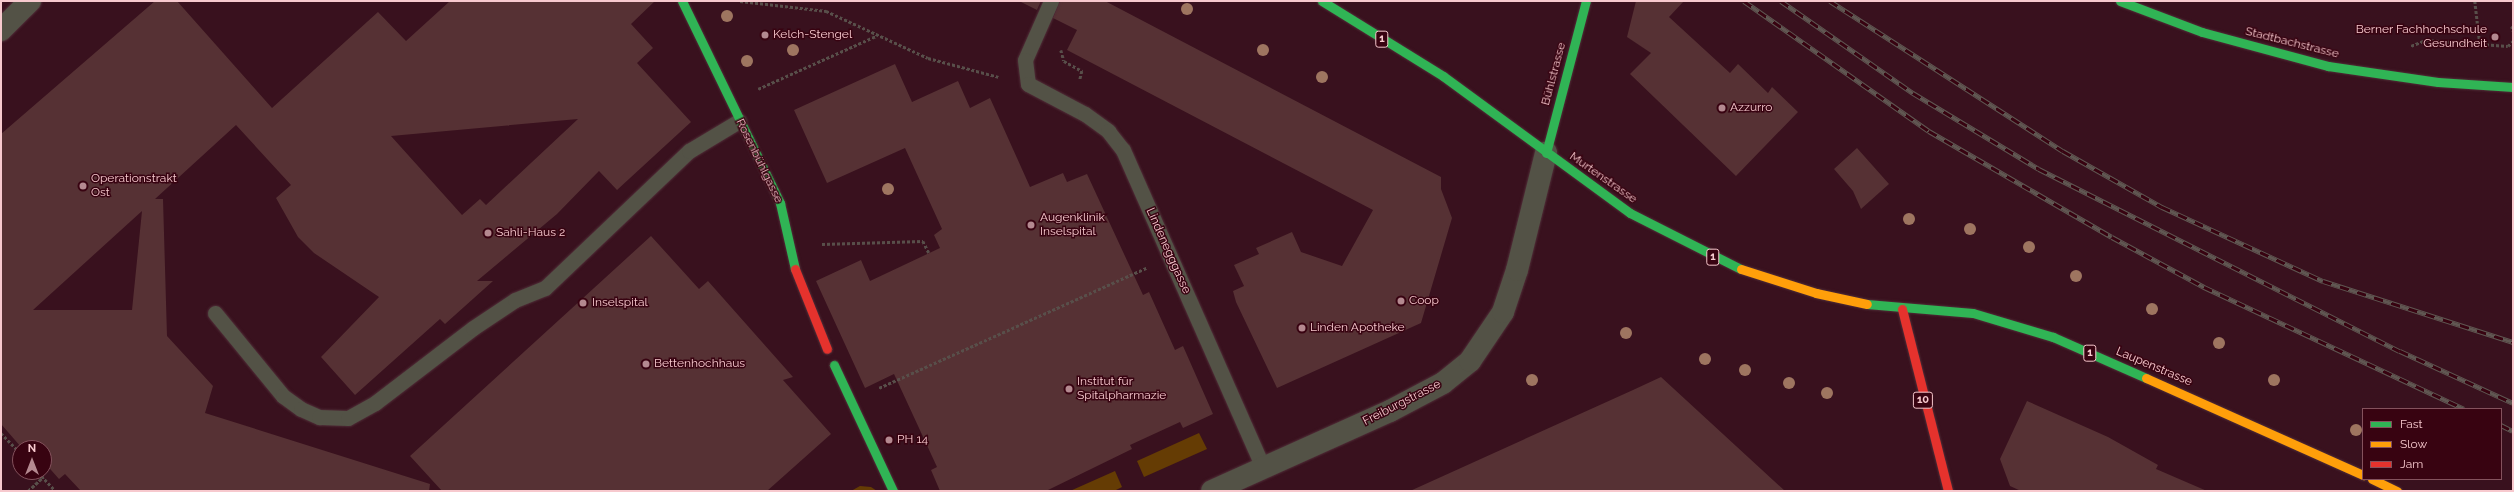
<!DOCTYPE html>
<html>
<head>
<meta charset="utf-8">
<style>
  body { margin:0 }
  #map { position:relative; width:2514px; height:492px; overflow:hidden; background:#39111e; font-family:Raleway,sans-serif }
  div>[style] { position:absolute }
  .green>* { inset:0; background:#653c04 }
  .building>* { inset:0; background:#563134 }
  .path>* { height:2.5px; margin-top:-1.25px; transform-origin:0; background:repeating-linear-gradient(90deg,#584f4a 0 3px,transparent 0 5px) }
  .roads { filter:drop-shadow(0 0 1px #502e38) drop-shadow(0 0 1px #502e38) }
  .lane>* { height:15px; margin:-7.5px; padding:0 7.5px; transform-origin:7.5px; border-radius:7.5px; background:#535246 }
  .street>* { height:22px; margin:-11px; padding:0 11px; transform-origin:11px; border-radius:11px; background:#535246 }
  .fast>* { height:9px; margin:-4.5px; padding:0 4.5px; transform-origin:4.5px; border-radius:4.5px; background:#30b455 }
  .slow>* { height:9px; margin:-4.5px; padding:0 4.5px; transform-origin:4.5px; border-radius:4.5px; background:#ff9f0a }
  .jam>* { height:9px; margin:-4.5px; padding:0 4.5px; transform-origin:4.5px; border-radius:4.5px; background:#e5322d }
  .rail>* { height:4.5px; margin-top:-2.25px; transform-origin:0; background:repeating-linear-gradient(90deg,#380311 0 9px,#605752 0 18px); box-sizing:border-box; border-block:1px solid #605752 }
  .trees>* { width:12px; height:12px; margin:-6px; border-radius:50%; background:#9e7560 }
  .dots>* { width:11px; height:11px; translate:-50% -50%; box-sizing:border-box; border:2px solid #380311; border-radius:50% }
  span { translate:-50% -50%; white-space:nowrap; text-align:center; line-height:1.15; -webkit-text-stroke:3px #380311; paint-order:stroke }
  .shield-label span { padding:1px 3px; background:#380311; border:1px solid; border-radius:3px; -webkit-text-stroke-width:0 }
  .shield-label { font-size:11px; color:#f7c9ce; font-weight:700 }
  .poi-label { font-size:12px; color:#f7c9ce }
  .right { translate:-100% -50%; text-align:right }
  .left { translate:0 -50%; text-align:left }
  .street-label { font-size:12px; color:#f7c9ce }
  .frame { position:absolute; inset:0; border:2px solid #f7c9ce; pointer-events:none }
  .legend { position:absolute; left:2362px; top:408px; width:140px; height:72px; box-sizing:border-box; background:#380311; border:1px solid #84525d; margin:0; padding:5px 7px; list-style:none; font-size:12px; color:#f7c9ce }
  .legend li { display:flex; align-items:center; gap:8px; height:20px }
  .legend b { width:20px; border:1px solid #84525d }
  .north { position:absolute; left:12px; top:440px; width:40px; height:40px; box-sizing:border-box; background:#380311; border:1px solid #84525d; border-radius:50%; rotate:0deg; font-size:11px; font-weight:700; line-height:16px; text-align:center; color:#f7c9ce }
  .north::after { content:''; display:block; margin:auto; width:14px; height:18px; background:#b48990; clip-path:polygon(50% 0,100% 100%,50% 72%,0 100%) }
</style>
</head>
<body>
<div id="map">
  <div class="green">
    <div style="clip-path:polygon(1199px 433px,1207px 449px,1144px 477px,1137px 461px)"></div>
    <div style="clip-path:polygon(1115px 471px,1122px 487px,1114px 491px,1070px 491px)"></div>
    <div style="clip-path:polygon(860px 486px,871px 487px,877px 491px,851px 491px)"></div>
  </div>
  <div class="building">
    <div style="clip-path:polygon(evenodd,155px 1px,177px 1px,272px 108px,378px 12px,406px 41px,450px 1px,655px 1px,631px 24px,653px 48px,637px 63px,691px 122px,617px 190px,599px 171px,557px 214px,477px 281px,493px 281px,445px 324px,440px 319px,355px 395px,321px 357px,379px 297px,314px 253px,298px 237px,276px 198px,291px 185px,236px 125px,155px 199px,163px 199px,167px 336px,213px 386px,205px 413px,430px 484px,429px 491px,81px 491px,65px 474px,59px 479px,44px 462px,44px 448px,32px 448px,26px 442px,21px 447px,1px 424px,1px 134px,155px 1px,578px 119px,486px 205px,480px 199px,462px 215px,391px 136px,578px 119px,155px 1px,142px 211px,132px 310px,33px 310px,142px 211px)"></div>
    <div style="clip-path:polygon(1019px 1px,1041px 1px,1037px 10px)"></div>
    <div style="clip-path:polygon(1060px 1px,1105px 1px,1441px 177px,1441px 189px,1452px 218px,1421px 323px,1277px 388px,1236px 302px,1233px 291px,1244px 286px,1234px 265px,1259px 254px,1256px 248px,1292px 232px,1301px 252px,1342px 266px,1373px 210px,1067px 50px,1077px 30px,1053px 18px)"></div>
    <div style="clip-path:polygon(1636px 1px,1684px 1px,1669px 17px,1730px 73px,1738px 64px,1768px 93px,1772px 87px,1798px 112px,1736px 176px,1630px 74px,1651px 53px,1627px 37px)"></div>
    <div style="clip-path:polygon(895px 64px,912px 102px,958px 81px,970px 108px,990px 98px,1030px 187px,1063px 173px,1067px 182px,1087px 174px,1143px 295px,1149px 292px,1175px 350px,1183px 346px,1213px 414px,1183px 428px,1180px 422px,1130px 445px,1132px 449px,1046px 491px,940px 491px,931px 470px,937px 467px,894px 374px,865px 388px,816px 281px,861px 260px,870px 281px,940px 248px,934px 235px,942px 229px,905px 148px,827px 183px,794px 110px)"></div>
    <div style="clip-path:polygon(1857px 148px,1889px 184px,1861px 209px,1853px 191px,1834px 169px)"></div>
    <div style="clip-path:polygon(651px 236px,699px 289px,708px 281px,793px 377px,783px 380px,831px 434px,767px 491px,442px 491px,410px 456px)"></div>
    <div style="clip-path:polygon(1661px 377px,1785px 491px,1410px 491px,1633px 390px)"></div>
    <div style="clip-path:polygon(2027px 401px,2108px 437px,2158px 465px,2156px 469px,2207px 491px,2021px 491px,2010px 486px,2000px 459px)"></div>
  </div>
  <div class="path">
    <div style="left:740px;top:1px;width:87px;rotate:6.6deg"></div>
    <div style="left:826px;top:11px;width:112px;rotate:24.7deg"></div>
    <div style="left:928px;top:58px;width:73px;rotate:15deg"></div>
    <div style="left:2475px;top:1px;width:43px;rotate:83.4deg"></div>
    <div style="left:2512px;top:26px;width:5px;rotate:79deg"></div>
    <div style="left:2411px;top:46px;width:16px;rotate:-22deg"></div>
    <div style="left:2426px;top:40px;width:82px;rotate:4.2deg"></div>
    <div style="left:2508px;top:46px;width:7px;rotate:-45deg"></div>
    <div style="left:1061px;top:50px;width:11px;rotate:75deg"></div>
    <div style="left:1064px;top:61px;width:21px;rotate:29deg"></div>
    <div style="left:1082px;top:71px;width:9px;rotate:103deg"></div>
    <div style="left:758px;top:89px;width:129px;rotate:-24.2deg"></div>
    <div style="left:822px;top:244px;width:101px;rotate:-1.7deg"></div>
    <div style="left:923px;top:241px;width:13px;rotate:63deg"></div>
    <div style="left:879px;top:388px;width:293px;rotate:-24.2deg"></div>
    <div style="left:1px;top:433px;width:28px;rotate:46deg"></div>
    <div style="left:38px;top:472px;width:26px;rotate:47deg"></div>
    <div style="left:28px;top:491px;width:21px;rotate:-43deg"></div>
  </div>
  <div class="roads">
    <div class="lane">
      <div style="left:1051px;top:1px;width:64px;rotate:113.8deg"></div>
      <div style="left:1025px;top:60px;width:24px;rotate:83deg"></div>
      <div style="left:1028px;top:84px;width:64px;rotate:27.8deg"></div>
      <div style="left:1085px;top:114px;width:29px;rotate:36deg"></div>
      <div style="left:1108px;top:131px;width:24px;rotate:52deg"></div>
      <div style="left:1123px;top:150px;width:347px;rotate:66.2deg"></div>
      <div style="left:215px;top:313px;width:107px;rotate:50.7deg"></div>
      <div style="left:283px;top:396px;width:22px;rotate:36deg"></div>
      <div style="left:301px;top:409px;width:20px;rotate:24deg"></div>
      <div style="left:319px;top:417px;width:29px;rotate:2deg"></div>
      <div style="left:348px;top:418px;width:31px;rotate:-29deg"></div>
      <div style="left:375px;top:403px;width:123px;rotate:-37.4deg"></div>
      <div style="left:473px;top:328px;width:50px;rotate:-33.7deg"></div>
      <div style="left:515px;top:300px;width:32px;rotate:-22deg"></div>
      <div style="left:545px;top:288px;width:199px;rotate:-43.6deg"></div>
      <div style="left:689px;top:151px;width:58px;rotate:-31deg"></div>
    </div>
    <div class="street">
      <div style="left:1px;top:30px;width:41px;rotate:-45deg"></div>
      <div style="left:1212px;top:491px;width:195px;rotate:-24.2deg"></div>
      <div style="left:1390px;top:411px;width:60px;rotate:-27.8deg"></div>
      <div style="left:1443px;top:383px;width:35px;rotate:-39deg"></div>
      <div style="left:1470px;top:361px;width:59px;rotate:-56deg"></div>
      <div style="left:1503px;top:312px;width:44px;rotate:-71.6deg"></div>
      <div style="left:1517px;top:270px;width:121px;rotate:-76.1deg"></div>
    </div>
    <div class="fast">
      <div style="left:682px;top:1px;width:225px;rotate:64.1deg"></div>
      <div style="left:780px;top:203px;width:68px;rotate:77.2deg"></div>
      <div style="left:1322px;top:1px;width:142px;rotate:31.8deg"></div>
      <div style="left:1443px;top:76px;width:232px;rotate:36.2deg"></div>
      <div style="left:1630px;top:213px;width:124px;rotate:26.8deg"></div>
      <div style="left:2120px;top:1px;width:88px;rotate:20.7deg"></div>
      <div style="left:2202px;top:32px;width:131px;rotate:15.1deg"></div>
      <div style="left:2328px;top:66px;width:111px;rotate:8.3deg"></div>
      <div style="left:2438px;top:82px;width:75px;rotate:3.8deg"></div>
      <div style="left:1546px;top:153px;width:157px;rotate:-75.3deg"></div>
      <div style="left:1867px;top:304px;width:106px;rotate:4.9deg"></div>
      <div style="left:1973px;top:313px;width:84px;rotate:16.7deg"></div>
      <div style="left:2053px;top:337px;width:102px;rotate:23.8deg"></div>
      <div style="left:834px;top:365px;width:139px;rotate:64.9deg"></div>
    </div>
    <div class="slow">
      <div style="left:1741px;top:269px;width:79px;rotate:17.7deg"></div>
      <div style="left:1816px;top:293px;width:52px;rotate:12.2deg"></div>
      <div style="left:2146px;top:378px;width:238px;rotate:24.1deg"></div>
      <div style="left:2372px;top:479px;width:28px;rotate:26deg"></div>
    </div>
    <div class="jam">
      <div style="left:795px;top:269px;width:86px;rotate:68.2deg"></div>
      <div style="left:1902px;top:309px;width:188px;rotate:75.8deg"></div>
    </div>
  </div>
  <div class="rail">
    <div style="left:1744px;top:1px;width:226px;rotate:35.1deg"></div>
    <div style="left:1929px;top:131px;width:211px;rotate:30.1deg"></div>
    <div style="left:2112px;top:237px;width:105px;rotate:28.5deg"></div>
    <div style="left:2204px;top:287px;width:287px;rotate:25.1deg"></div>
    <div style="left:1781px;top:1px;width:161px;rotate:34.9deg"></div>
    <div style="left:1913px;top:93px;width:147px;rotate:31.1deg"></div>
    <div style="left:2039px;top:169px;width:404px;rotate:26.8deg"></div>
    <div style="left:2400px;top:351px;width:124px;rotate:24.7deg"></div>
    <div style="left:1830px;top:1px;width:277px;rotate:32.8deg"></div>
    <div style="left:2063px;top:151px;width:114px;rotate:29.5deg"></div>
    <div style="left:2162px;top:207px;width:177px;rotate:24.7deg"></div>
    <div style="left:2323px;top:281px;width:200px;rotate:17.8deg"></div>
    <div style="left:2501px;top:425px;width:13px;rotate:27deg"></div>
  </div>
  <div class="trees">
    <div style="left:1187px;top:9px"></div>
    <div style="left:727px;top:16px"></div>
    <div style="left:793px;top:50px"></div>
    <div style="left:1263px;top:50px"></div>
    <div style="left:747px;top:61px"></div>
    <div style="left:1322px;top:77px"></div>
    <div style="left:888px;top:189px"></div>
    <div style="left:1909px;top:219px"></div>
    <div style="left:1970px;top:229px"></div>
    <div style="left:2029px;top:247px"></div>
    <div style="left:2076px;top:276px"></div>
    <div style="left:2152px;top:309px"></div>
    <div style="left:1626px;top:333px"></div>
    <div style="left:2219px;top:343px"></div>
    <div style="left:1705px;top:359px"></div>
    <div style="left:1745px;top:370px"></div>
    <div style="left:1532px;top:380px"></div>
    <div style="left:2274px;top:380px"></div>
    <div style="left:1789px;top:383px"></div>
    <div style="left:1827px;top:393px"></div>
    <div style="left:2356px;top:430px"></div>
  </div>
  <div class="dots">
    <div style="left:765px;top:35px;background:#b48990"></div>
    <div style="left:2495px;top:37px;background:#b48990"></div>
    <div style="left:1722px;top:108px;background:#b48990"></div>
    <div style="left:83px;top:186px;background:#b48990"></div>
    <div style="left:1031px;top:225px;background:#b48990"></div>
    <div style="left:488px;top:233px;background:#b48990"></div>
    <div style="left:1401px;top:301px;background:#b48990"></div>
    <div style="left:583px;top:303px;background:#b48990"></div>
    <div style="left:1302px;top:328px;background:#b48990"></div>
    <div style="left:646px;top:364px;background:#b48990"></div>
    <div style="left:1069px;top:389px;background:#b48990"></div>
    <div style="left:889px;top:440px;background:#b48990"></div>
  </div>
  <div class="shield-label">
    <span style="left:1382px;top:39px">1</span>
    <span style="left:1713px;top:257px">1</span>
    <span style="left:2090px;top:353px">1</span>
    <span style="left:1923px;top:400px">10</span>
  </div>
  <div class="poi-label">
    <span class="right" style="left:2487px;top:37px">Berner Fachhochschule<br>Gesundheit</span>
    <span class="left" style="left:773px;top:35px">Kelch-Stengel</span>
    <span class="left" style="left:1730px;top:108px">Azzurro</span>
    <span class="left" style="left:91px;top:186px">Operationstrakt<br>Ost</span>
    <span class="left" style="left:1040px;top:225px">Augenklinik<br>Inselspital</span>
    <span class="left" style="left:496px;top:233px">Sahli-Haus 2</span>
    <span class="left" style="left:1409px;top:301px">Coop</span>
    <span class="left" style="left:592px;top:303px">Inselspital</span>
    <span class="left" style="left:1310px;top:328px">Linden Apotheke</span>
    <span class="left" style="left:654px;top:364px">Bettenhochhaus</span>
    <span class="left" style="left:1077px;top:389px">Institut für<br>Spitalpharmazie</span>
    <span class="left" style="left:897px;top:440px">PH 14</span>
  </div>
  <div class="street-label">
    <span style="left:2292px;top:43px;rotate:14deg">Stadtbachstrasse</span>
    <span style="left:1554px;top:74px;rotate:-75deg">Bühlstrasse</span>
    <span style="left:759px;top:161px;rotate:64deg">Rosenbühlgasse</span>
    <span style="left:1603px;top:178px;rotate:35deg">Murtenstrasse</span>
    <span style="left:1168px;top:251px;rotate:66deg">Lindenegggasse</span>
    <span style="left:2154px;top:367px;rotate:23deg">Laupenstrasse</span>
    <span style="left:1402px;top:403px;rotate:-27deg">Freiburgstrasse</span>
  </div>
  <div class="frame"></div>
  <ul class="legend">
  <li><b style="height:5px;background:#30b455"></b>Fast</li>
  <li><b style="height:5px;background:#ff9f0a"></b>Slow</li>
  <li><b style="height:5px;background:#e5322d"></b>Jam</li>
  </ul>
  <div class="north">N</div>
</div>
</body>
</html>
